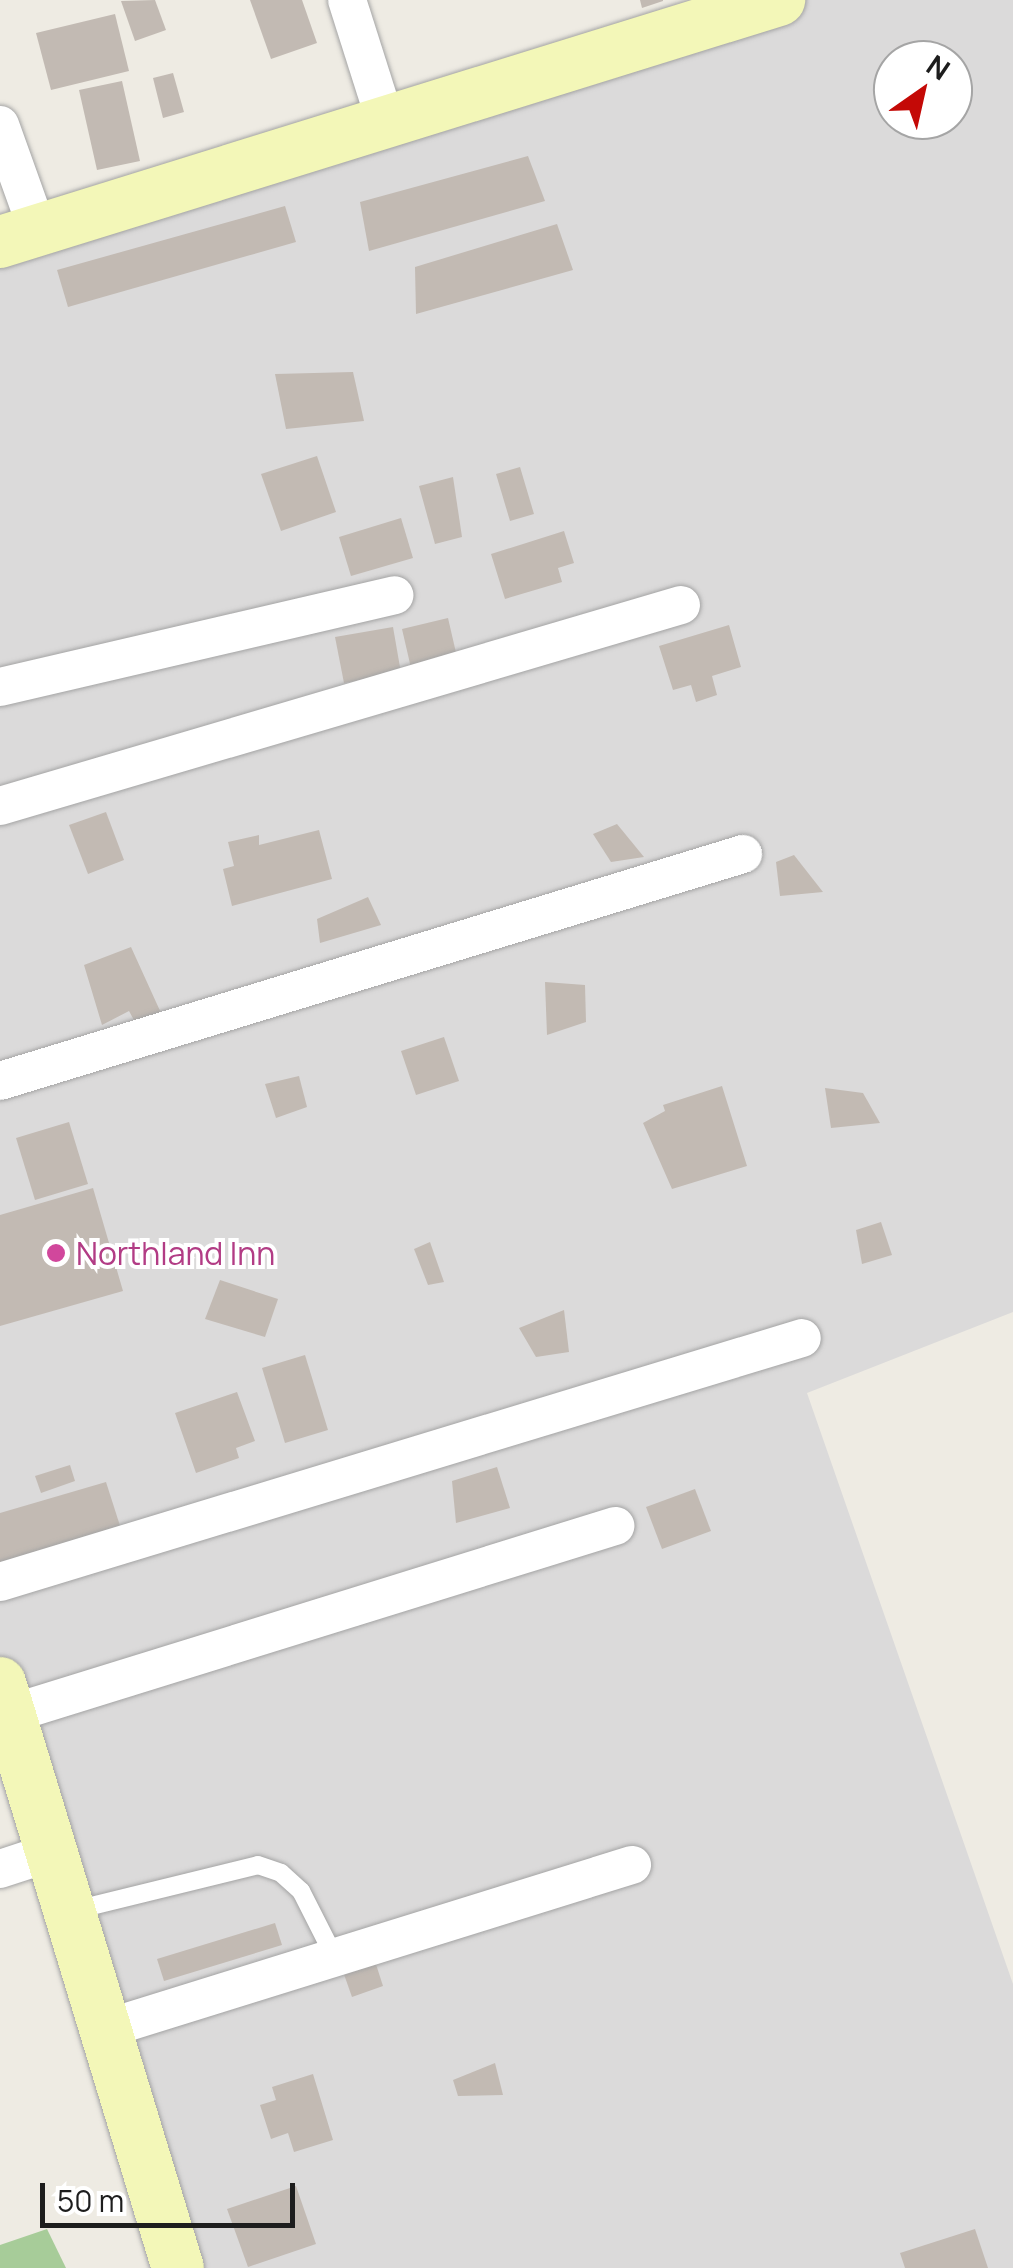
<!DOCTYPE html>
<html>
<head>
<meta charset="utf-8">
<style>
  body { margin:0 }
  #map { position:relative; width:1013px; height:2268px; overflow:hidden; background:#eeebe3; font-family:Manrope,sans-serif }
  div>[style] { position:absolute }
  .residential>* { inset:0; background:#dbdada }
  .forest>* { inset:0; background:#a7cc99 }
  .building>* { inset:0; background:#c2bab3 }
  .roads { filter:drop-shadow(0 0 2px #a4a4a4) drop-shadow(0 0 2px #a4a4a4) }
  .lane>* { height:18px; margin:-9px; padding:0 9px; transform-origin:9px; border-radius:9px; background:#fff }
  .street>* { height:38px; margin:-19px; padding:0 19px; transform-origin:19px; border-radius:19px; background:#fff }
  .secondary>* { height:52px; margin:-26px; padding:0 26px; transform-origin:26px; border-radius:26px; background:#f3f7b8 }
  .dots>* { width:28px; height:28px; translate:-50% -50%; box-sizing:border-box; border:5px solid #fff; border-radius:50% }
  span { translate:-50% -50%; white-space:nowrap; text-align:center; line-height:1.15; -webkit-text-stroke:8px #fff; paint-order:stroke }
  .hotel-label { font-size:32px; color:#b23c85 }
  .left { translate:0 -50%; text-align:left }
  .north { position:absolute; left:873px; top:40px; width:100px; height:100px; box-sizing:border-box; background:#fff; border:2px solid #a5a5a5; border-radius:50%; rotate:34deg; font-size:28px; font-weight:700; line-height:40px; text-align:center; color:#1d1d1d }
  .north::after { content:''; display:block; margin:auto; width:35px; height:45px; background:#c40906; clip-path:polygon(50% 0,100% 100%,50% 72%,0 100%) }
  .scale { position:absolute; left:40px; top:2183px; width:255px; height:45px; box-sizing:border-box; border:5px solid #1d1d1d; border-top:0; padding-left:12px; font-size:30px; line-height:35px; white-space:nowrap; color:#1d1d1d; -webkit-text-stroke:8px #fff; paint-order:stroke }
</style>
</head>
<body>
<div id="map">
  <div class="residential">
    <div style="clip-path:polygon(evenodd,729px 0,1013px 0,1013px 1312px,807px 1393px,1013px 1984px,1013px 2268px,188px 2268px,0 1675px,0 232px,729px 0,893px 60px,953px 60px,953px 120px,893px 120px,893px 60px)"></div>
  </div>
  <div class="forest">
    <div style="clip-path:polygon(47px 2229px,66px 2268px,0 2268px,0 2245px)"></div>
  </div>
  <div class="building">
    <div style="clip-path:polygon(155px 0,166px 30px,135px 41px,121px 1px)"></div>
    <div style="clip-path:polygon(250px 0,302px 0,317px 43px,271px 59px)"></div>
    <div style="clip-path:polygon(640px 0,663px 0,663px 1px,642px 8px)"></div>
    <div style="clip-path:polygon(115px 14px,129px 71px,51px 90px,36px 33px)"></div>
    <div style="clip-path:polygon(173px 73px,184px 112px,163px 118px,153px 78px)"></div>
    <div style="clip-path:polygon(122px 81px,140px 161px,97px 170px,79px 90px)"></div>
    <div style="clip-path:polygon(528px 156px,545px 201px,369px 251px,360px 202px)"></div>
    <div style="clip-path:polygon(285px 206px,296px 242px,68px 307px,57px 270px)"></div>
    <div style="clip-path:polygon(557px 224px,573px 270px,416px 314px,415px 267px)"></div>
    <div style="clip-path:polygon(353px 372px,364px 421px,286px 429px,275px 374px)"></div>
    <div style="clip-path:polygon(317px 456px,336px 512px,281px 531px,261px 474px)"></div>
    <div style="clip-path:polygon(520px 467px,534px 514px,510px 521px,496px 474px)"></div>
    <div style="clip-path:polygon(453px 477px,462px 537px,435px 544px,419px 486px)"></div>
    <div style="clip-path:polygon(401px 518px,413px 558px,351px 576px,339px 537px)"></div>
    <div style="clip-path:polygon(564px 531px,574px 563px,558px 568px,562px 582px,505px 599px,491px 554px)"></div>
    <div style="clip-path:polygon(448px 618px,457px 657px,411px 668px,402px 629px)"></div>
    <div style="clip-path:polygon(729px 625px,741px 667px,712px 676px,717px 695px,696px 702px,691px 685px,673px 690px,659px 646px)"></div>
    <div style="clip-path:polygon(393px 627px,401px 673px,344px 683px,335px 637px)"></div>
    <div style="clip-path:polygon(106px 812px,124px 860px,88px 874px,69px 825px)"></div>
    <div style="clip-path:polygon(617px 824px,644px 857px,611px 862px,593px 834px)"></div>
    <div style="clip-path:polygon(319px 830px,332px 879px,232px 906px,223px 869px,234px 866px,228px 842px,259px 835px,259px 845px)"></div>
    <div style="clip-path:polygon(794px 855px,823px 892px,780px 896px,776px 862px)"></div>
    <div style="clip-path:polygon(368px 897px,381px 925px,320px 943px,317px 919px)"></div>
    <div style="clip-path:polygon(131px 947px,161px 1013px,135px 1022px,129px 1011px,102px 1025px,84px 965px)"></div>
    <div style="clip-path:polygon(545px 982px,585px 985px,586px 1022px,547px 1035px)"></div>
    <div style="clip-path:polygon(444px 1037px,459px 1081px,416px 1095px,401px 1051px)"></div>
    <div style="clip-path:polygon(299px 1076px,307px 1107px,276px 1118px,265px 1084px)"></div>
    <div style="clip-path:polygon(722px 1086px,747px 1166px,672px 1189px,643px 1123px,665px 1111px,663px 1105px)"></div>
    <div style="clip-path:polygon(825px 1088px,863px 1093px,880px 1123px,831px 1128px)"></div>
    <div style="clip-path:polygon(69px 1122px,88px 1184px,35px 1200px,16px 1138px)"></div>
    <div style="clip-path:polygon(93px 1188px,123px 1291px,0 1326px,0 1215px)"></div>
    <div style="clip-path:polygon(881px 1222px,892px 1255px,862px 1264px,856px 1230px)"></div>
    <div style="clip-path:polygon(430px 1242px,444px 1282px,428px 1285px,414px 1249px)"></div>
    <div style="clip-path:polygon(220px 1280px,278px 1299px,265px 1337px,205px 1319px)"></div>
    <div style="clip-path:polygon(564px 1310px,569px 1352px,536px 1357px,519px 1328px)"></div>
    <div style="clip-path:polygon(305px 1355px,328px 1430px,285px 1443px,262px 1368px)"></div>
    <div style="clip-path:polygon(237px 1392px,255px 1441px,236px 1448px,239px 1458px,196px 1473px,175px 1413px)"></div>
    <div style="clip-path:polygon(70px 1465px,75px 1481px,41px 1493px,35px 1476px)"></div>
    <div style="clip-path:polygon(497px 1467px,510px 1508px,456px 1523px,452px 1481px)"></div>
    <div style="clip-path:polygon(106px 1482px,122px 1532px,0 1562px,0 1513px)"></div>
    <div style="clip-path:polygon(695px 1489px,711px 1531px,662px 1549px,646px 1507px)"></div>
    <div style="clip-path:polygon(275px 1923px,282px 1945px,164px 1981px,157px 1959px)"></div>
    <div style="clip-path:polygon(373px 1955px,383px 1986px,352px 1997px,341px 1966px)"></div>
    <div style="clip-path:polygon(495px 2063px,503px 2095px,458px 2096px,453px 2080px)"></div>
    <div style="clip-path:polygon(313px 2074px,333px 2140px,294px 2152px,288px 2133px,271px 2139px,260px 2105px,276px 2100px,272px 2087px)"></div>
    <div style="clip-path:polygon(296px 2186px,316px 2244px,248px 2267px,227px 2209px)"></div>
    <div style="clip-path:polygon(975px 2229px,988px 2268px,905px 2268px,900px 2253px)"></div>
  </div>
  <div class="roads">
    <div class="lane">
      <div style="left:75px;top:1910px;width:188px;rotate:-13.8deg"></div>
      <div style="left:258px;top:1865px;width:24px;rotate:19deg"></div>
      <div style="left:281px;top:1873px;width:27px;rotate:42deg"></div>
      <div style="left:301px;top:1891px;width:75px;rotate:63.1deg"></div>
    </div>
    <div class="street">
      <div style="left:347px;top:0;width:129px;rotate:72.4deg"></div>
      <div style="left:0;top:125px;width:113px;rotate:70.3deg"></div>
      <div style="left:0;top:687px;width:405px;rotate:-13.1deg"></div>
      <div style="left:0;top:806px;width:710px;rotate:-16.44deg"></div>
      <div style="left:0;top:1081px;width:777px;rotate:-16.99deg"></div>
      <div style="left:0;top:1582px;width:838px;rotate:-16.92deg"></div>
      <div style="left:10px;top:1714px;width:634px;rotate:-17.26deg"></div>
      <div style="left:0;top:1869px;width:55px;rotate:-18.1deg"></div>
      <div style="left:105px;top:2029px;width:552px;rotate:-17.29deg"></div>
    </div>
    <div class="secondary">
      <div style="left:0;top:242px;width:816px;rotate:-17.26deg"></div>
      <div style="left:0;top:1683px;width:611px;rotate:73.08deg"></div>
    </div>
  </div>
  <div class="dots">
    <div style="left:56px;top:1253px;background:#d1479c"></div>
  </div>
  <div class="hotel-label">
    <span class="left" style="left:76px;top:1253px">Northland Inn</span>
  </div>
  <div class="north">N</div>
  <div class="scale">50 m</div>
</div>
</body>
</html>
